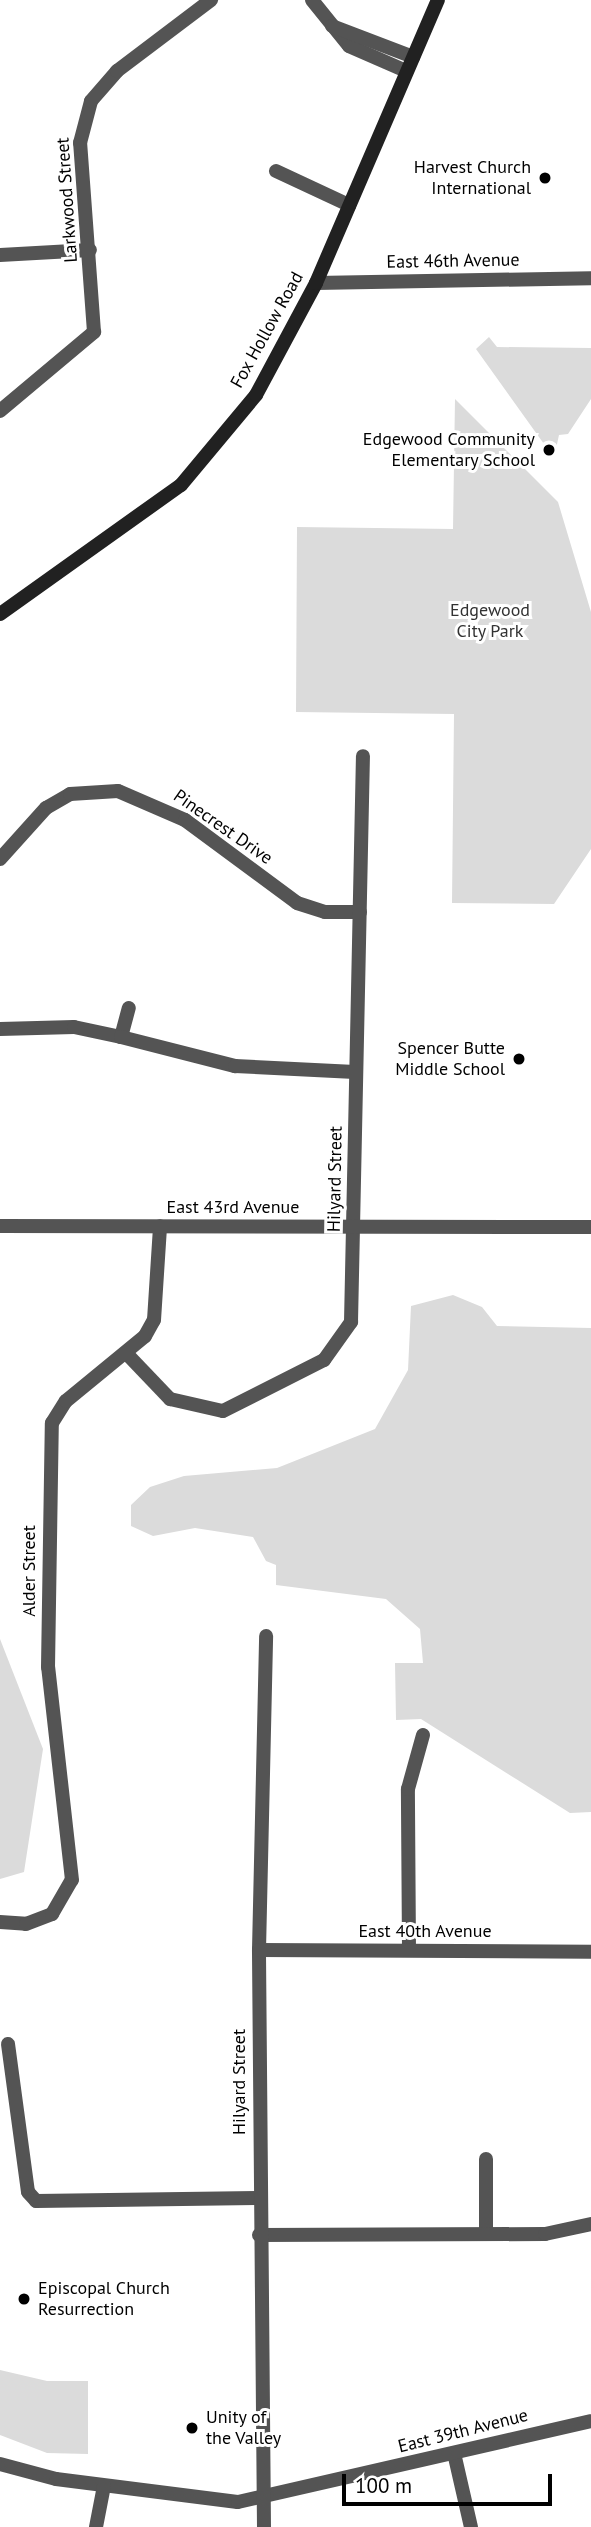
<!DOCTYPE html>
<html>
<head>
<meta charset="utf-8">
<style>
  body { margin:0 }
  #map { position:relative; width:591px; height:2527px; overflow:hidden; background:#fff; font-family:"PT Sans",sans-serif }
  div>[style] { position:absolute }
  .green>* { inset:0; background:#dbdbdb }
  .minor>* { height:14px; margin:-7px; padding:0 7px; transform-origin:7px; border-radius:7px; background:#545454 }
  .tertiary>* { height:14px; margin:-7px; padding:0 7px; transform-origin:7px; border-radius:7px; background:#545454 }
  .secondary>* { height:14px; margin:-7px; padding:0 7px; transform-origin:7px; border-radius:7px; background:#212121 }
  .dots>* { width:19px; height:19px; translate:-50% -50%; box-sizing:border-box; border:4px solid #fff; border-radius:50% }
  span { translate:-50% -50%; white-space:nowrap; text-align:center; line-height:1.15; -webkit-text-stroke:6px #fff; paint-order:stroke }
  .poi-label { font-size:18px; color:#000 }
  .right { translate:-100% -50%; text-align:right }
  .left { translate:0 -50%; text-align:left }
  .street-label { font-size:18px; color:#000 }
  .park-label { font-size:18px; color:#323232 }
  .scale { position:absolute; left:342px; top:2474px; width:210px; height:32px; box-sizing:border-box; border:4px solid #000; border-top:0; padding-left:9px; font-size:21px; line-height:24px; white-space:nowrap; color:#000; -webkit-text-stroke:5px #fff; paint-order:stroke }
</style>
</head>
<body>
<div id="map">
  <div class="green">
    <div style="clip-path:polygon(489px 337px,497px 347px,591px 348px,591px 399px,568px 434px,559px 435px,554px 458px,476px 349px)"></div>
    <div style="clip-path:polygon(455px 399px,558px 502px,591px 612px,591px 849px,554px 904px,452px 903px,454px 714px,296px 712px,297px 527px,453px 529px)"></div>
    <div style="clip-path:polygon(453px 1295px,482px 1307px,497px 1326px,591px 1328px,591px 1812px,570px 1813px,421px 1719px,396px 1720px,395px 1663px,423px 1663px,420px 1629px,386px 1599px,276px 1585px,276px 1565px,266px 1561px,253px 1537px,195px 1528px,153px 1536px,131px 1526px,131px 1505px,150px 1487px,184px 1476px,277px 1468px,375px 1429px,408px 1370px,411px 1306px)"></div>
    <div style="clip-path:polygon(0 1639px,43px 1749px,24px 1872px,0 1879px)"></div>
    <div style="clip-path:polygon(0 2370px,47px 2381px,88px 2381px,88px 2454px,47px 2453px,0 2435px)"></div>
  </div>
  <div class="minor">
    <div style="left:312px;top:0;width:59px;rotate:51.2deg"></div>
    <div style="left:349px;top:46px;width:62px;rotate:23.7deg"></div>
    <div style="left:332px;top:26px;width:87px;rotate:20.9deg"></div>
    <div style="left:276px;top:171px;width:81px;rotate:25deg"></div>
    <div style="left:0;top:255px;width:90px;rotate:-3.2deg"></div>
    <div style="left:0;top:411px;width:123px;rotate:-40deg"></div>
    <div style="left:94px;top:332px;width:190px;rotate:-94.2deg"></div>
    <div style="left:80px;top:143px;width:43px;rotate:-75.3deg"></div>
    <div style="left:91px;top:101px;width:40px;rotate:-49deg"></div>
    <div style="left:117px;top:71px;width:118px;rotate:-37.1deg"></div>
    <div style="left:0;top:859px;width:69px;rotate:-48deg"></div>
    <div style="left:46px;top:808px;width:28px;rotate:-30deg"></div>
    <div style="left:70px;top:794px;width:48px;rotate:-3.6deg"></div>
    <div style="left:118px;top:791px;width:73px;rotate:23.4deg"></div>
    <div style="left:185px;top:820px;width:139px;rotate:36.5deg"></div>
    <div style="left:297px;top:903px;width:29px;rotate:18deg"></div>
    <div style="left:325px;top:912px;width:35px"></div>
    <div style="left:0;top:1029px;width:74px;rotate:-1.5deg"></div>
    <div style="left:74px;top:1027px;width:48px;rotate:12deg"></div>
    <div style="left:121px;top:1037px;width:30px;rotate:-75deg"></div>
    <div style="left:121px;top:1037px;width:118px;rotate:14.3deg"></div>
    <div style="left:235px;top:1066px;width:120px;rotate:2.9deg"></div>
    <div style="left:126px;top:1353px;width:64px;rotate:46.3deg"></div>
    <div style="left:170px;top:1399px;width:54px;rotate:12.8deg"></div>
    <div style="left:223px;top:1411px;width:113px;rotate:-26.8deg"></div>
    <div style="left:324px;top:1360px;width:47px;rotate:-54.6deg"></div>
    <div style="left:351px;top:1322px;width:566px;rotate:-88.79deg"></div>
    <div style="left:0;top:1922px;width:26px;rotate:4deg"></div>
    <div style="left:26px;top:1924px;width:28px;rotate:-21deg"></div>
    <div style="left:52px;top:1914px;width:39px;rotate:-60deg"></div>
    <div style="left:72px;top:1880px;width:214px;rotate:-96.4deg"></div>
    <div style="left:48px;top:1667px;width:244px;rotate:-89.1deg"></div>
    <div style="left:52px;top:1423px;width:26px;rotate:-58deg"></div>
    <div style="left:66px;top:1401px;width:102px;rotate:-39.4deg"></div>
    <div style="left:145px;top:1336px;width:18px;rotate:-61deg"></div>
    <div style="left:154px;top:1320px;width:94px;rotate:-86.3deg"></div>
    <div style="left:259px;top:1950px;width:314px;rotate:-88.7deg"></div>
    <div style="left:409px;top:1950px;width:161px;rotate:-90.4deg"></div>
    <div style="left:408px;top:1789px;width:56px;rotate:-74.5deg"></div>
    <div style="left:8px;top:2044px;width:149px;rotate:82.3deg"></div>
    <div style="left:28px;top:2192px;width:12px;rotate:48deg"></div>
    <div style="left:36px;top:2201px;width:222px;rotate:-0.8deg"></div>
    <div style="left:486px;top:2159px;width:74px;rotate:90deg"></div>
    <div style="left:259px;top:2235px;width:286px;rotate:-0.2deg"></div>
    <div style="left:545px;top:2234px;width:47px;rotate:-12.3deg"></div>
    <div style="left:454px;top:2453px;width:76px;rotate:77.1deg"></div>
    <div style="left:0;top:2464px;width:58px;rotate:15deg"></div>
    <div style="left:56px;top:2479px;width:183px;rotate:7.2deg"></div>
    <div style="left:238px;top:2502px;width:362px;rotate:-12.9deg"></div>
    <div style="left:96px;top:2527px;width:42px;rotate:-79deg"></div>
  </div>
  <div class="tertiary">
    <div style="left:316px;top:283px;width:275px;rotate:-1deg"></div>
    <div style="left:0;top:1226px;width:591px;rotate:0.1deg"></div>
    <div style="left:264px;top:2527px;width:577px;rotate:-90.5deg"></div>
    <div style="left:259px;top:1950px;width:332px;rotate:0.3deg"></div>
  </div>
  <div class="secondary">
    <div style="left:0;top:614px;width:222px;rotate:-35.5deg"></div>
    <div style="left:181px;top:485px;width:117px;rotate:-50.2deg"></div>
    <div style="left:256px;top:395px;width:127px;rotate:-61.8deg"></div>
    <div style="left:316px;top:283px;width:308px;rotate:-66.7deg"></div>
  </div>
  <div class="dots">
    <div style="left:545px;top:178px;background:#000"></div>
    <div style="left:549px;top:450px;background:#000"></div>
    <div style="left:519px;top:1059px;background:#000"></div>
    <div style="left:24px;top:2299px;background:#000"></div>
    <div style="left:192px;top:2428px;background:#000"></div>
  </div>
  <div class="poi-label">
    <span class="right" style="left:531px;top:178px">Harvest Church<br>International</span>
    <span class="right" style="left:535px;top:450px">Edgewood Community<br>Elementary School</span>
    <span class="right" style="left:505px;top:1059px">Spencer Butte<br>Middle School</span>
    <span class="left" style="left:38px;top:2299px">Episcopal Church<br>Resurrection</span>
    <span class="left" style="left:206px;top:2428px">Unity of<br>the Valley</span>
  </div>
  <div class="street-label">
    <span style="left:67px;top:200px;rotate:-94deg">Larkwood Street</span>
    <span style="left:453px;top:261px;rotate:-1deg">East 46th Avenue</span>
    <span style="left:267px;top:330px;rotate:-61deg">Fox Hollow Road</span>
    <span style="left:223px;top:827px;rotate:35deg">Pinecrest Drive</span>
    <span style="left:335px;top:1179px;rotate:-89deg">Hilyard Street</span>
    <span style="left:233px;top:1207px">East 43rd Avenue</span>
    <span style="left:29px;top:1571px;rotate:-90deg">Alder Street</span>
    <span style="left:425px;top:1931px">East 40th Avenue</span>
    <span style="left:239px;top:2082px;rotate:-90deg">Hilyard Street</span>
    <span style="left:463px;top:2431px;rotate:-14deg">East 39th Avenue</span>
  </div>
  <div class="park-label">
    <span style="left:490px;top:621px">Edgewood<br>City Park</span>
  </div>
  <div class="scale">100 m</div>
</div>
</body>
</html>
